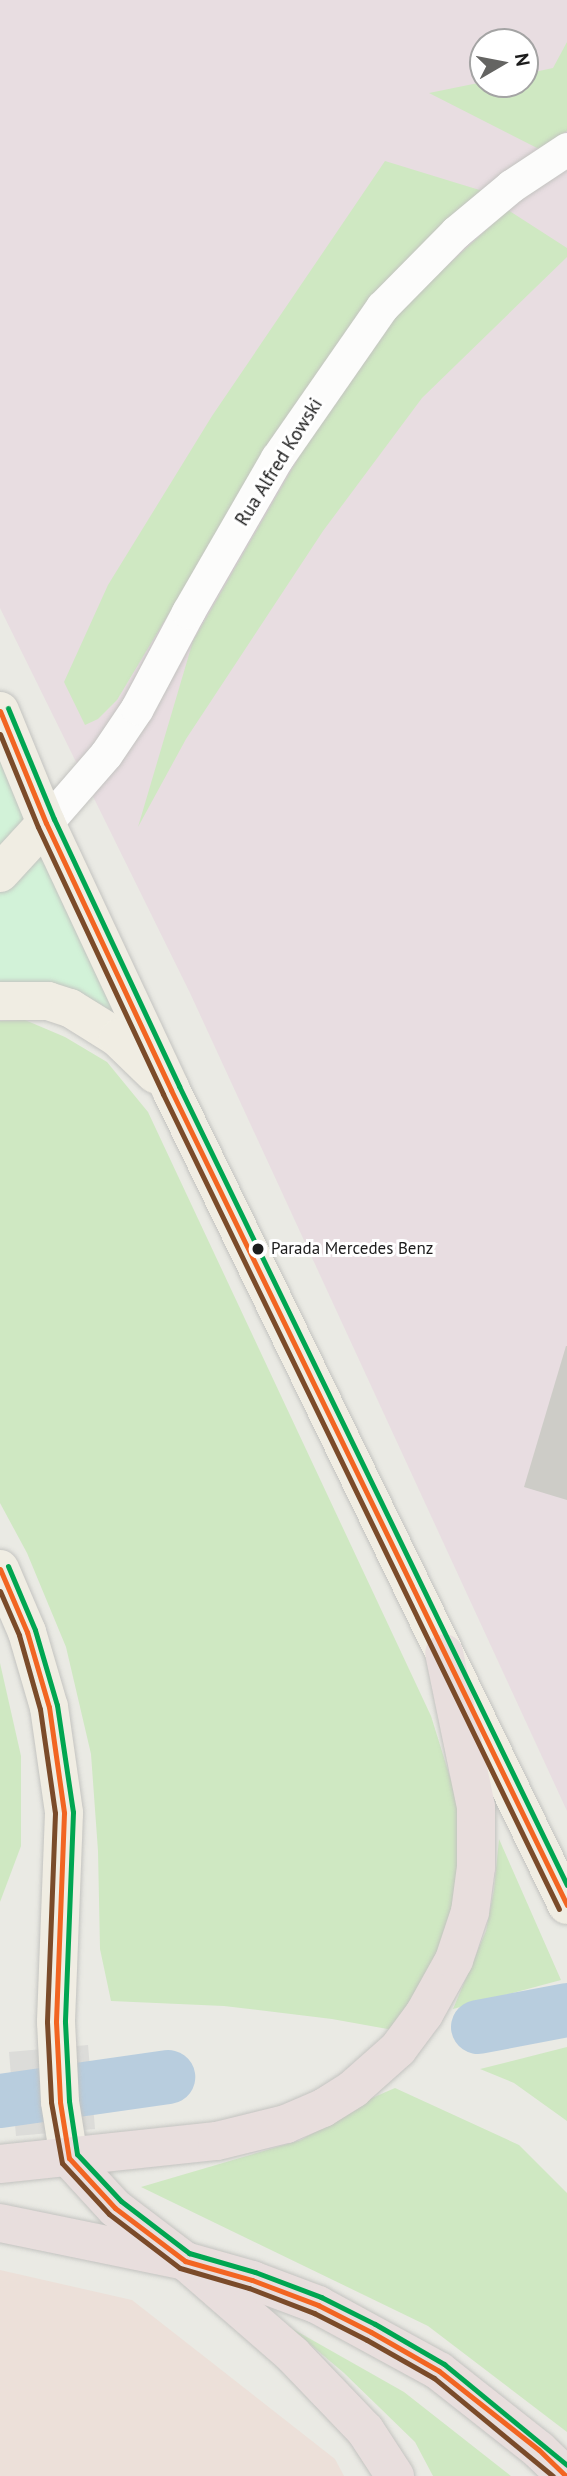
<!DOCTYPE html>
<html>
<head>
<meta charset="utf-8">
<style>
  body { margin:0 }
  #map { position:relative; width:567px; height:2476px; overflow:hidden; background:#eaeae4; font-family:"PT Sans",sans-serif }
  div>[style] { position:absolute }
  .commercial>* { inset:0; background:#ece0d9 }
  .industrial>* { inset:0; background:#e8dde1 }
  .grass>* { inset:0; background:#cfe8c2 }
  .park>* { inset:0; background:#d2f2d8 }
  .pier>* { inset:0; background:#dcdcd9 }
  .river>* { height:54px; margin:-27px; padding:0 27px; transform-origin:27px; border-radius:27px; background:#b8cdde }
  .building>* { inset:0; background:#cdccc7 }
  .roads { filter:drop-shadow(0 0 2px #c3c3c0) drop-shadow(0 0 2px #c3c3c0) }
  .street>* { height:33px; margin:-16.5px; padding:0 16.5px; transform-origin:16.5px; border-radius:16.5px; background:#fcfcfb }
  .primary>* { height:38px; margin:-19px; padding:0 19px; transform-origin:19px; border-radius:19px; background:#f0ede3 }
  .highway>* { height:38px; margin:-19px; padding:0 19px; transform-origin:19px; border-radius:19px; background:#e8dedd }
  .bus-1>* { height:5px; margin:-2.5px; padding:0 2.5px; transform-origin:2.5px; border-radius:2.5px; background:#f26522 }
  .bus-2>* { height:5px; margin:-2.5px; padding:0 2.5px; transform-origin:2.5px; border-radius:2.5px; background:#7a4b2a }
  .bus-3>* { height:5px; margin:-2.5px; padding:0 2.5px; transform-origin:2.5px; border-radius:2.5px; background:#00a651 }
  .dots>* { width:19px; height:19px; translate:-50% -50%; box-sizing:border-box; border:4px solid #fff; border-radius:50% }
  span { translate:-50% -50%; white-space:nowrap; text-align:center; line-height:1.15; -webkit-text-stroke:6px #fff; paint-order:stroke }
  .bus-label { font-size:17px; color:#1c1c1c }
  .left { translate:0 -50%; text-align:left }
  .street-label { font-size:19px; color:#1c1c1c }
  .north { position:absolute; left:469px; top:28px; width:70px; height:70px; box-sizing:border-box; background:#fff; border:2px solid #a4a4a4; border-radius:50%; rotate:80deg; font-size:19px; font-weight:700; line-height:28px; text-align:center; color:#1c1c1c }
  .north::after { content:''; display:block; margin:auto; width:24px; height:32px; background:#646462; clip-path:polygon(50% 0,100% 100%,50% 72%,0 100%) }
</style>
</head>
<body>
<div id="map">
  <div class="commercial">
    <div style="clip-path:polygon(0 2270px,132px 2300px,335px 2459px,344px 2476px,0 2476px)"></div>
  </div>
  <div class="industrial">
    <div style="clip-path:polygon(evenodd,0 0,567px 0,567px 1811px,190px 993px,0 608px,0 0,483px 42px,525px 42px,525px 84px,483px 84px,483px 42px)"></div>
  </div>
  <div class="grass">
    <div style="clip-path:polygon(567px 42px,567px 131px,539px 149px,429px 93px,483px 82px,525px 84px,525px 74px,553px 68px)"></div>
    <div style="clip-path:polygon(385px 161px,486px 192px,267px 450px,117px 700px,98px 719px,85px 725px,64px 682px,108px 585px,212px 416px)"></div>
    <div style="clip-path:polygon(508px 210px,567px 248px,567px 257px,422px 398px,323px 531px,186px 739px,138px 827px,193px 641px,311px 436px,394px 314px)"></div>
    <div style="clip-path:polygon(25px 1020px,65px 1037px,107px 1062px,148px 1112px,431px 1716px,459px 1806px,462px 1881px,441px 1954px,393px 2030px,332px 2019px,224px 2006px,111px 2001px,100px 1949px,98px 1851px,91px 1754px,66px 1647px,27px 1553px,0 1503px,0 1021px)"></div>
    <div style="clip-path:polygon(0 1663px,21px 1756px,21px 1846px,0 1902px)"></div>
    <div style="clip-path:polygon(499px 1839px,561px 1980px,453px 2009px,486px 1931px,494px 1890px)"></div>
    <div style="clip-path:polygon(567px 2047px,567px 2121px,514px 2083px,480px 2069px)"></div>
    <div style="clip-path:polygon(395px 2088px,519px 2145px,567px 2193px,567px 2432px,428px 2326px,141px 2187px,301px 2140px,372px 2098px)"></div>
    <div style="clip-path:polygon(291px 2328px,404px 2392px,511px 2476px,433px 2476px,415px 2442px,344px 2373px)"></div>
  </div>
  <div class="park">
    <div style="clip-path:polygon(0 733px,37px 825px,0 862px)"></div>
    <div style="clip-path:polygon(42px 841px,141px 1045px,0 995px,0 885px)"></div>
  </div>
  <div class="pier">
    <div style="clip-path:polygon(88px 2045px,95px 2129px,16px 2136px,9px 2052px)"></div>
  </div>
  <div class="river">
    <div style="left:478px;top:2027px;width:91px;rotate:-10.8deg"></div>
    <div style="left:0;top:2101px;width:170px;rotate:-8.1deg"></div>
  </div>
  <div class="building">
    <div style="clip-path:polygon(566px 1346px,567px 1346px,567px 1500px,524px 1487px)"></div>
  </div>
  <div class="roads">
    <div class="street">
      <div style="left:46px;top:823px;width:91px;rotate:-49deg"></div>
      <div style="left:106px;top:754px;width:55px;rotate:-56deg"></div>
      <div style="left:137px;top:708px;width:109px;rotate:-62deg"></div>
      <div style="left:188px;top:612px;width:178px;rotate:-60deg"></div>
      <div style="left:277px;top:458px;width:184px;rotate:-55.2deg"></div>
      <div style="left:382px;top:307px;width:105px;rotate:-45.4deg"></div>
      <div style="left:456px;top:232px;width:72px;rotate:-39.9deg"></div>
      <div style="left:511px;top:186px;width:67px;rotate:-33.5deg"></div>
    </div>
    <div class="primary">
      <div style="left:0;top:711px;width:121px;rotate:67.7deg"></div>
      <div style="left:46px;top:823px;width:295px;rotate:64.9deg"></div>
      <div style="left:171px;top:1090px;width:906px;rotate:64.09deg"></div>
      <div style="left:0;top:873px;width:68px;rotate:-47.4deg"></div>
      <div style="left:0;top:1001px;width:48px"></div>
      <div style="left:48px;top:1001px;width:23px;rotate:18deg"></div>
      <div style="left:70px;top:1008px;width:57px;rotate:32deg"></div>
      <div style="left:118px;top:1038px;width:52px;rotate:44.2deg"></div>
      <div style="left:0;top:1569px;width:69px;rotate:66.8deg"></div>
      <div style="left:27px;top:1632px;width:78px;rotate:73.7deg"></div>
      <div style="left:49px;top:1707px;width:107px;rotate:81.9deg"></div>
      <div style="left:64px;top:1813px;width:209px;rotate:92.2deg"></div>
      <div style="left:56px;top:2022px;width:80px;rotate:87.1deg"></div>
      <div style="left:60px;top:2102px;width:57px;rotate:80.9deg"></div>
    </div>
    <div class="highway">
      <div style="left:69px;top:2158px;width:68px;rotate:47.4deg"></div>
      <div style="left:115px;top:2208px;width:88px;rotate:37.1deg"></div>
      <div style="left:185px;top:2261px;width:142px;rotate:41deg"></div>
      <div style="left:292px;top:2354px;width:105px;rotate:46.2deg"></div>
      <div style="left:365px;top:2430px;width:55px;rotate:56.9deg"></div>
      <div style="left:0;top:2164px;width:218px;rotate:-6.1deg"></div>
      <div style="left:217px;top:2141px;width:71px;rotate:-13.8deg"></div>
      <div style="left:286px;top:2124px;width:40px;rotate:-23.4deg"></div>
      <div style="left:323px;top:2108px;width:36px;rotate:-32deg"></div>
      <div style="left:353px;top:2089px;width:60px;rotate:-41.6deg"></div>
      <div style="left:398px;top:2049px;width:44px;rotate:-53.4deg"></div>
      <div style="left:424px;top:2014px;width:62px;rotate:-60.9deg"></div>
      <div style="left:454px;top:1960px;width:51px;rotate:-71.6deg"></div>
      <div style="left:470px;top:1912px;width:45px;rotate:-82.4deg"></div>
      <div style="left:476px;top:1867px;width:60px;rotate:-90deg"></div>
      <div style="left:476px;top:1807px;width:157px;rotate:-101.7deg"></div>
      <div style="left:0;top:2223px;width:189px;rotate:11.6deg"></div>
      <div style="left:185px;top:2261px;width:70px;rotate:15.8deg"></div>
      <div style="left:252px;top:2280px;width:71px;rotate:20.7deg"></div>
      <div style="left:318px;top:2305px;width:138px;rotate:28.6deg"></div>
      <div style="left:439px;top:2371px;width:127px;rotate:38.3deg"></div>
      <div style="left:539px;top:2450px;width:37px;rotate:44deg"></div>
    </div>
  </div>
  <div class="bus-1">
    <div style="left:0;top:711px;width:121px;rotate:67.7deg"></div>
    <div style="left:46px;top:823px;width:295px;rotate:64.9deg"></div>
    <div style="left:171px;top:1090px;width:906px;rotate:64.09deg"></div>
    <div style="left:0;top:1569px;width:69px;rotate:66.8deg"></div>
    <div style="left:27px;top:1632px;width:78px;rotate:73.7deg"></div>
    <div style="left:49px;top:1707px;width:107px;rotate:81.9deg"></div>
    <div style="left:64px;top:1813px;width:209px;rotate:92.2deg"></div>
    <div style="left:56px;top:2022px;width:80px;rotate:87.1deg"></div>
    <div style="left:60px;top:2102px;width:57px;rotate:80.9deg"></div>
    <div style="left:69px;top:2158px;width:68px;rotate:47.4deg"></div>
    <div style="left:115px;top:2208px;width:88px;rotate:37.1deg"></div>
    <div style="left:185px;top:2261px;width:70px;rotate:15.8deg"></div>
    <div style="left:252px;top:2280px;width:71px;rotate:20.7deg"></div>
    <div style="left:318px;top:2305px;width:59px;rotate:27deg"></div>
    <div style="left:371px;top:2332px;width:78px;rotate:29.8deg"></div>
    <div style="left:439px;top:2371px;width:127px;rotate:38.3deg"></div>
    <div style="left:539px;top:2450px;width:37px;rotate:44deg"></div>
  </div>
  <div class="bus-2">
    <div style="left:0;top:734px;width:100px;rotate:67.8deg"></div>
    <div style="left:38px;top:827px;width:295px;rotate:64.9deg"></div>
    <div style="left:163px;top:1094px;width:906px;rotate:64.09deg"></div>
    <div style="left:0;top:1591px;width:48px;rotate:66.6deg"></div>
    <div style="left:19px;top:1635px;width:77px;rotate:74.2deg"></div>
    <div style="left:40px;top:1709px;width:105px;rotate:81.8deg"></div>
    <div style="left:55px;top:1813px;width:209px;rotate:92.2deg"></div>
    <div style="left:47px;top:2022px;width:80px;rotate:87.1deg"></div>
    <div style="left:51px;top:2102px;width:62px;rotate:79.8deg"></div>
    <div style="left:62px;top:2163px;width:69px;rotate:47.3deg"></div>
    <div style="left:109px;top:2214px;width:89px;rotate:37.3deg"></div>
    <div style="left:180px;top:2268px;width:72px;rotate:16.2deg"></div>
    <div style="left:249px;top:2288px;width:70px;rotate:21deg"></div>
    <div style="left:314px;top:2313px;width:59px;rotate:27deg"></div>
    <div style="left:367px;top:2340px;width:77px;rotate:29.6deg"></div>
    <div style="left:434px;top:2378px;width:154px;rotate:39.5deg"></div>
  </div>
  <div class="bus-3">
    <div style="left:8px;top:708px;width:120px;rotate:67.5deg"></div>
    <div style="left:54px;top:819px;width:295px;rotate:64.9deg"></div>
    <div style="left:179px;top:1086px;width:888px;rotate:64.1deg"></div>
    <div style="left:8px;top:1566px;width:69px;rotate:67.1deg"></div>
    <div style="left:35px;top:1630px;width:78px;rotate:73.7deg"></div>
    <div style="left:57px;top:1705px;width:108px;rotate:81.5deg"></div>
    <div style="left:73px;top:1812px;width:210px;rotate:92.2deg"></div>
    <div style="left:65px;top:2022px;width:79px;rotate:87.1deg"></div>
    <div style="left:69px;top:2101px;width:54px;rotate:81.4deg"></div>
    <div style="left:77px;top:2154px;width:64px;rotate:46.9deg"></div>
    <div style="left:121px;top:2201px;width:86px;rotate:37.4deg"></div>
    <div style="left:189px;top:2253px;width:69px;rotate:16.1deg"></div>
    <div style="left:255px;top:2272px;width:71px;rotate:20.7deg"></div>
    <div style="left:321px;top:2297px;width:60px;rotate:26.6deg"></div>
    <div style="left:375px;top:2324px;width:80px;rotate:30.1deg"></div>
    <div style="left:444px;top:2364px;width:159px;rotate:39.4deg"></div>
  </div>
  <div class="dots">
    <div style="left:258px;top:1249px;background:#1c1c1c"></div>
  </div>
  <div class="bus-label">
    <span class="left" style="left:271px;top:1249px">Parada Mercedes Benz</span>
  </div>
  <div class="street-label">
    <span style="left:279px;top:462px;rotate:-58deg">Rua Alfred Kowski</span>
  </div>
  <div class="north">N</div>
</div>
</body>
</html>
